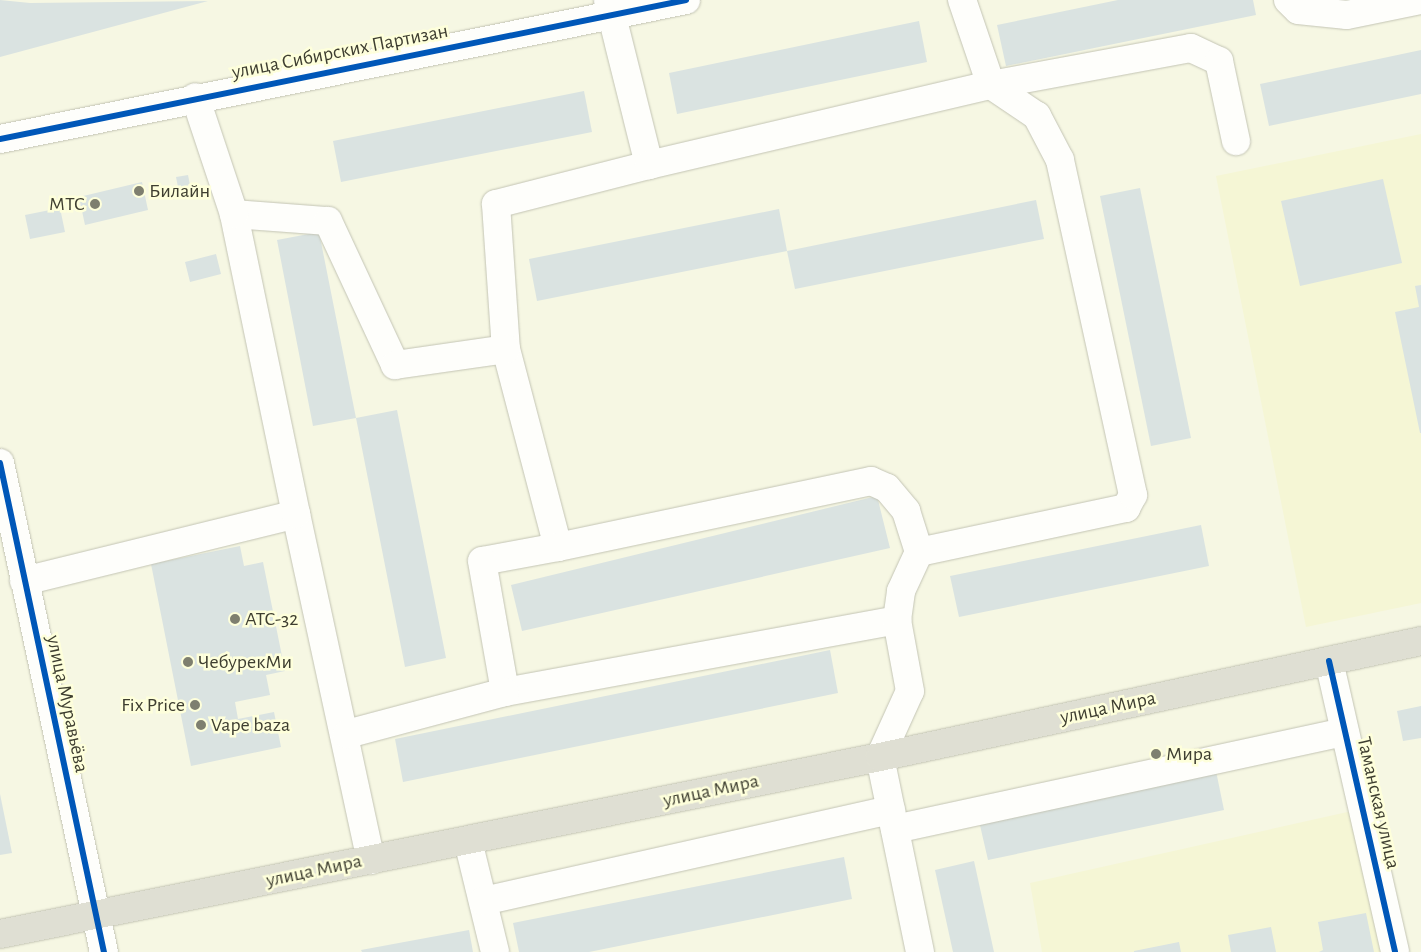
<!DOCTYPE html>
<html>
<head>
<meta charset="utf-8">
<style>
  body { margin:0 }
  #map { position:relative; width:1421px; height:952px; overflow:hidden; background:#f6f7e3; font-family:"Alegreya Sans",sans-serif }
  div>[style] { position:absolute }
  .built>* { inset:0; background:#f5f6d5 }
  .building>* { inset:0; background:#dae3e1 }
  .roads { filter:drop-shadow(0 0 1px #c3c4b4) drop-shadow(0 0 1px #c3c4b4) }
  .minor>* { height:28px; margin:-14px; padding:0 14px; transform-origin:14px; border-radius:14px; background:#fefefb }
  .major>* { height:28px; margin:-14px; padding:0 14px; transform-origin:14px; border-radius:14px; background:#dfdfd3 }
  .cycleway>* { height:6px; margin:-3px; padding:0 3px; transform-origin:3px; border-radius:3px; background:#0057b8 }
  .dots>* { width:14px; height:14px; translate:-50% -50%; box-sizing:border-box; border:2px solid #feffdb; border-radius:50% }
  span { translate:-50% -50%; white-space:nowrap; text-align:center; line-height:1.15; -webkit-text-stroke:5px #feffdb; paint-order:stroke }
  .street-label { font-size:20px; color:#3e3e30 }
  .poi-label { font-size:20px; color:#3e3e30 }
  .left { translate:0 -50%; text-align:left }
  .right { translate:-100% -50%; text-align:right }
</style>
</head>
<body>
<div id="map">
  <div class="built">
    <div style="clip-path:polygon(1421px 134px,1421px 603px,1306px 627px,1216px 176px)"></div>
    <div style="clip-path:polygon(1361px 809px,1389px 952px,1042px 952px,1030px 883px)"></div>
  </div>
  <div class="building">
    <div style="clip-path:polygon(0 0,30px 3px,208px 1px,0 57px)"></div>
    <div style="clip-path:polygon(1118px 0,1253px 0,1256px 15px,1006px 66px,997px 25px)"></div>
    <div style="clip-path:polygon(919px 21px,927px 62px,677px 114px,669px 73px)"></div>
    <div style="clip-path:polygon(1421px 50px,1421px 94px,1269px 126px,1260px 84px)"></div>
    <div style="clip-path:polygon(584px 91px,592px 132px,341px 182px,333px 141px)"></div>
    <div style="clip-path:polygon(188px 175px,190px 185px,178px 187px,176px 177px)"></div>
    <div style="clip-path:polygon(1383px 179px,1402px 263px,1300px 286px,1281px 201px)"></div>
    <div style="clip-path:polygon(142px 182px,148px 210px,85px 225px,79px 197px)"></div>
    <div style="clip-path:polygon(1140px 188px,1191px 438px,1151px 446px,1100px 196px)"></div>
    <div style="clip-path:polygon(1036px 200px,1044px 239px,795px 289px,787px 251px)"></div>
    <div style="clip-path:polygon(60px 208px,65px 232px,30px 239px,25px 215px)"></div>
    <div style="clip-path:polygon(779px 209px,787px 251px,537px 301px,529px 259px)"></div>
    <div style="clip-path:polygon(319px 232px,356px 418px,397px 410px,446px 658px,405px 667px,356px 418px,313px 426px,277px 240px)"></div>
    <div style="clip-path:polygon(216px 254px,221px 274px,190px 282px,185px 262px)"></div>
    <div style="clip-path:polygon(1421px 285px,1421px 433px,1420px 433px,1395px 312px,1419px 307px,1415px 286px)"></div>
    <div style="clip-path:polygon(877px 496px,890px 548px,522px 631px,511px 585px)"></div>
    <div style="clip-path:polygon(1201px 525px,1209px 566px,959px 617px,950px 576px)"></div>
    <div style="clip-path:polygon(240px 546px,244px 566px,263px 562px,285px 671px,266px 675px,270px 695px,235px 702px,238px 719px,274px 712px,281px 747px,191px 766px,151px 564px)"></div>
    <div style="clip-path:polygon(830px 650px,838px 693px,403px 782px,395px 739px)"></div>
    <div style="clip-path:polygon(1421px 706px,1421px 738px,1403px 741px,1397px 711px)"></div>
    <div style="clip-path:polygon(1216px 771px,1224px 810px,988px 860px,979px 821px)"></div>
    <div style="clip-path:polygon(0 794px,12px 853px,0 855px)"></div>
    <div style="clip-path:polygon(844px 857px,852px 899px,589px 952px,519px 952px,513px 923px)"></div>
    <div style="clip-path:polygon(974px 861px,994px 952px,953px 952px,935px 870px)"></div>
    <div style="clip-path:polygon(1366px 913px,1374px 952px,1319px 952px,1323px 950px,1318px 922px)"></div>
    <div style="clip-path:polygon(1271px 927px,1276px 952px,1231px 952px,1228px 935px)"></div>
    <div style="clip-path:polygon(469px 930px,473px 952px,362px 952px,361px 950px)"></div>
    <div style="clip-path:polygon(1179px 942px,1181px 952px,1134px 952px,1134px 951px)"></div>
  </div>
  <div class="roads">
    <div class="minor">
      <div style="left:608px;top:0;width:170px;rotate:76deg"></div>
      <div style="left:649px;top:165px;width:158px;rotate:165.7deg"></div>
      <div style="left:496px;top:204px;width:145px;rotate:86.1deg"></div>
      <div style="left:506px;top:349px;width:205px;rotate:75.3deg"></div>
      <div style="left:558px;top:547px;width:320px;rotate:-11.9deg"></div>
      <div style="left:871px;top:481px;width:17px;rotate:24deg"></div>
      <div style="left:887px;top:488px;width:30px;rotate:50deg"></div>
      <div style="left:906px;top:511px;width:43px;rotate:72.4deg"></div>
      <div style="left:1288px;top:0;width:14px;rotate:45deg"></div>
      <div style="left:1298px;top:10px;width:49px;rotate:5.8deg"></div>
      <div style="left:1347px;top:15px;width:76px;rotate:-11.5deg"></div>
      <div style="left:0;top:139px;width:700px;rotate:-11.45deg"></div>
      <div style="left:649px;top:165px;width:351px;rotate:-13.2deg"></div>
      <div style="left:991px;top:85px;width:203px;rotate:-10.5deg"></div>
      <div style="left:1191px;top:48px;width:31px;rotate:25deg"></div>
      <div style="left:1219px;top:61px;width:82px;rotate:78deg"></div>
      <div style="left:234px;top:214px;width:94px;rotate:4.3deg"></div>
      <div style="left:328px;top:221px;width:159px;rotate:65deg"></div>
      <div style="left:395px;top:365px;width:112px;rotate:-8.2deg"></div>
      <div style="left:0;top:463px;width:500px;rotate:78deg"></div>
      <div style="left:296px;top:514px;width:354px;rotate:77.8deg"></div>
      <div style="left:558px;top:547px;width:77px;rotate:169.6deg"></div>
      <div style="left:482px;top:561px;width:133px;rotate:80deg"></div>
      <div style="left:505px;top:692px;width:399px;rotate:-10.4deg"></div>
      <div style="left:24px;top:581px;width:280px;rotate:-13.8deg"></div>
      <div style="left:296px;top:514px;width:306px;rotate:-101.7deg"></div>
      <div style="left:234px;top:214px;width:123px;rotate:-108.4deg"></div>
      <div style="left:1329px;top:661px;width:298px;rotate:77.2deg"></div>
      <div style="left:347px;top:734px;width:163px;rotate:-14.9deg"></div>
      <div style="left:895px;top:829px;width:460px;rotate:-12.2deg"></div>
      <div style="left:468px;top:841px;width:114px;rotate:76.3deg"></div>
      <div style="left:483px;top:901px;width:418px;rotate:-12.6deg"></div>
      <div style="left:920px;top:952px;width:199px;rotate:-101.6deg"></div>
      <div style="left:880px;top:757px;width:72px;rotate:-65.6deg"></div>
      <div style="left:910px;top:691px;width:72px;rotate:-100.4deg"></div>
      <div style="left:897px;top:620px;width:29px;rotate:-82deg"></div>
      <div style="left:901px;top:591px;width:43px;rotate:-65.2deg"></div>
      <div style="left:919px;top:552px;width:212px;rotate:-12deg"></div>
      <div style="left:1126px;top:508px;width:15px;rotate:-62deg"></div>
      <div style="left:1133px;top:495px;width:343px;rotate:-102.3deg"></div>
      <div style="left:1060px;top:160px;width:50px;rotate:-117.6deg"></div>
      <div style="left:1037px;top:116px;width:55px;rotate:-146deg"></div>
      <div style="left:991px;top:85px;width:90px;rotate:-108.8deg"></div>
    </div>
    <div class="major">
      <div style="left:0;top:934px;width:898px;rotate:-11.37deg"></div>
      <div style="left:880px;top:757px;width:553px;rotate:-12.1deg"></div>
    </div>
  </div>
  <div class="cycleway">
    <div style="left:0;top:139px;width:700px;rotate:-11.45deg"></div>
    <div style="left:0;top:463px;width:500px;rotate:78deg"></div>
    <div style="left:1329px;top:661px;width:298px;rotate:77.2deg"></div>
  </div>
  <div class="dots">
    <div style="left:139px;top:191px;background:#7e7f6f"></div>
    <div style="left:95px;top:204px;background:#7e7f6f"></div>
    <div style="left:235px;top:619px;background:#7e7f6f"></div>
    <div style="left:188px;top:662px;background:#7e7f6f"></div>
    <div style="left:195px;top:705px;background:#7e7f6f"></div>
    <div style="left:201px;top:725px;background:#7e7f6f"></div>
    <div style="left:1156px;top:754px;background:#7e7f6f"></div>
  </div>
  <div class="street-label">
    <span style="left:340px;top:52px;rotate:-11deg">улица Сибирских Партизан</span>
    <span style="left:67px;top:704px;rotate:78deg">улица Муравьёва</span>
    <span style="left:1108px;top:708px;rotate:-12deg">улица Мира</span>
    <span style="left:711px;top:791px;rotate:-12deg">улица Мира</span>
    <span style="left:1378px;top:803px;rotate:77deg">Таманская улица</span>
    <span style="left:314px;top:871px;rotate:-12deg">улица Мира</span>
  </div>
  <div class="poi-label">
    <span class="left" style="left:149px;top:191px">Билайн</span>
    <span class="right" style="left:85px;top:204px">МТС</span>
    <span class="left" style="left:245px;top:619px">АТС-32</span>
    <span class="left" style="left:198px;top:662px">ЧебурекМи</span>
    <span class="right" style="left:185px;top:705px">Fix Price</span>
    <span class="left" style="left:211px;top:725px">Vape baza</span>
    <span class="left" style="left:1166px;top:754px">Мира</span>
  </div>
</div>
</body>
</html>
